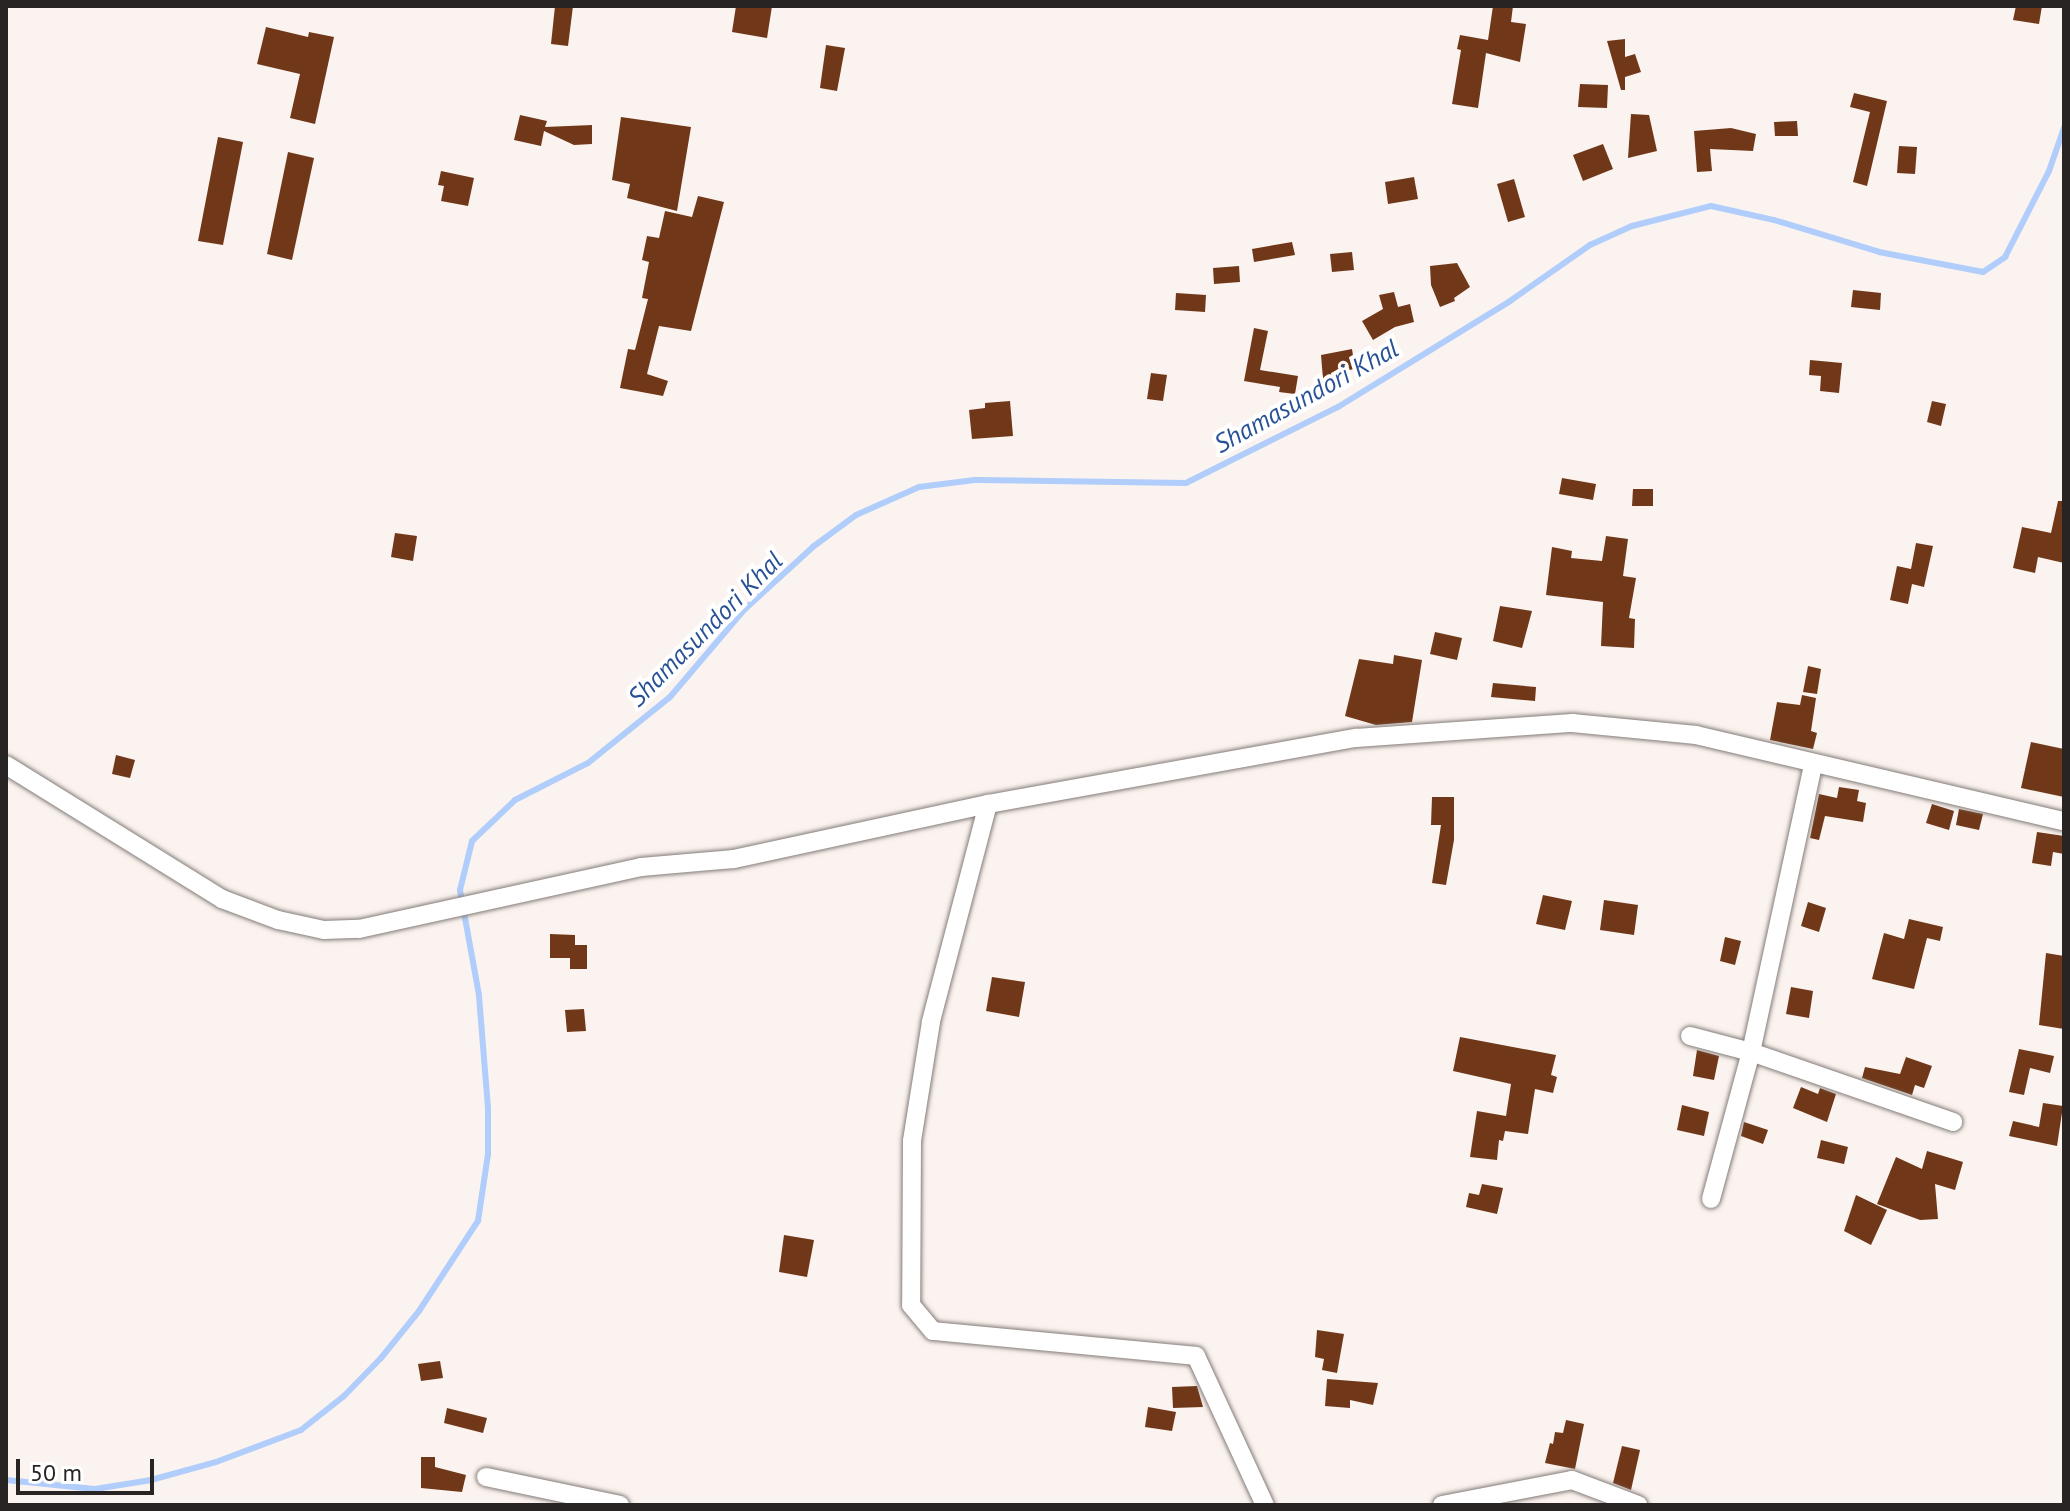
<!DOCTYPE html>
<html>
<head>
<meta charset="utf-8">
<style>
  body { margin:0 }
  #map { position:relative; width:2070px; height:1511px; overflow:hidden; background:#fbf3ef; font-family:"PT Sans",sans-serif }
  div>[style] { position:absolute }
  .stream>* { height:6px; margin:-3px; padding:0 3px; transform-origin:3px; border-radius:3px; background:#b0cdfb }
  .building>* { inset:0; background:#703819 }
  .roads { filter:drop-shadow(0 0 2px #837c78) drop-shadow(0 0 2px #837c78) }
  .minor>* { height:18px; margin:-9px; padding:0 9px; transform-origin:9px; border-radius:9px; background:#fff }
  span { translate:-50% -50%; white-space:nowrap; text-align:center; line-height:1.15; -webkit-text-stroke:8px #fff; paint-order:stroke }
  .water-label { font-size:26px; color:#285295; font-style:italic }
  .frame { position:absolute; inset:0; border:8px solid #272423; pointer-events:none }
  .scale { position:absolute; left:16px; top:1459px; width:138px; height:36px; box-sizing:border-box; border:4px solid #272423; border-top:0; padding-left:10px; font-size:24px; line-height:28px; white-space:nowrap; color:#272423; -webkit-text-stroke:6px #fff; paint-order:stroke }
</style>
</head>
<body>
<div id="map">
  <div class="stream">
    <div style="left:6px;top:1480px;width:89px;rotate:5.8deg"></div>
    <div style="left:95px;top:1489px;width:57px;rotate:-9.1deg"></div>
    <div style="left:151px;top:1480px;width:67px;rotate:-15.5deg"></div>
    <div style="left:216px;top:1462px;width:91px;rotate:-20.6deg"></div>
    <div style="left:301px;top:1430px;width:55px;rotate:-38.3deg"></div>
    <div style="left:344px;top:1396px;width:53px;rotate:-45.8deg"></div>
    <div style="left:381px;top:1358px;width:60px;rotate:-51deg"></div>
    <div style="left:419px;top:1311px;width:108px;rotate:-56.8deg"></div>
    <div style="left:478px;top:1221px;width:68px;rotate:-81.5deg"></div>
    <div style="left:488px;top:1154px;width:46px;rotate:-90deg"></div>
    <div style="left:488px;top:1108px;width:113px;rotate:-94.6deg"></div>
    <div style="left:479px;top:995px;width:107px;rotate:-100.3deg"></div>
    <div style="left:460px;top:890px;width:50px;rotate:-76.2deg"></div>
    <div style="left:472px;top:841px;width:59px;rotate:-43.6deg"></div>
    <div style="left:515px;top:800px;width:82px;rotate:-26.9deg"></div>
    <div style="left:588px;top:763px;width:105px;rotate:-38.8deg"></div>
    <div style="left:670px;top:697px;width:116px;rotate:-49.6deg"></div>
    <div style="left:745px;top:609px;width:93px;rotate:-42.4deg"></div>
    <div style="left:814px;top:546px;width:52px;rotate:-36.4deg"></div>
    <div style="left:856px;top:515px;width:69px;rotate:-24deg"></div>
    <div style="left:919px;top:487px;width:56px;rotate:-7.1deg"></div>
    <div style="left:975px;top:480px;width:211px;rotate:0.8deg"></div>
    <div style="left:1186px;top:483px;width:170px;rotate:-26.6deg"></div>
    <div style="left:1338px;top:407px;width:202px;rotate:-31.6deg"></div>
    <div style="left:1510px;top:301px;width:98px;rotate:-35deg"></div>
    <div style="left:1590px;top:245px;width:46px;rotate:-24.3deg"></div>
    <div style="left:1632px;top:226px;width:81px;rotate:-14.2deg"></div>
    <div style="left:1711px;top:206px;width:65px;rotate:12.5deg"></div>
    <div style="left:1774px;top:220px;width:110px;rotate:16.9deg"></div>
    <div style="left:1879px;top:252px;width:106px;rotate:10.9deg"></div>
    <div style="left:1983px;top:272px;width:27px;rotate:-34deg"></div>
    <div style="left:2005px;top:257px;width:97px;rotate:-62.9deg"></div>
    <div style="left:2049px;top:171px;width:46px;rotate:-70.8deg"></div>
  </div>
  <div class="building">
    <div style="clip-path:polygon(555px 6px,573px 6px,568px 46px,551px 44px)"></div>
    <div style="clip-path:polygon(736px 6px,772px 6px,767px 38px,732px 32px)"></div>
    <div style="clip-path:polygon(1493px 6px,1513px 6px,1511px 22px,1526px 24px,1520px 62px,1486px 53px,1478px 108px,1452px 104px,1461px 50px,1457px 49px,1460px 35px,1488px 40px)"></div>
    <div style="clip-path:polygon(2016px 6px,2042px 6px,2039px 24px,2013px 20px)"></div>
    <div style="clip-path:polygon(266px 27px,308px 37px,309px 32px,334px 37px,315px 124px,290px 118px,300px 74px,257px 64px)"></div>
    <div style="clip-path:polygon(1625px 39px,1625px 57px,1635px 54px,1641px 72px,1625px 77px,1625px 90px,1621px 90px,1607px 41px)"></div>
    <div style="clip-path:polygon(826px 45px,845px 48px,837px 91px,820px 88px)"></div>
    <div style="clip-path:polygon(1580px 84px,1608px 85px,1607px 108px,1578px 107px)"></div>
    <div style="clip-path:polygon(1854px 93px,1887px 101px,1867px 186px,1853px 182px,1870px 112px,1850px 107px)"></div>
    <div style="clip-path:polygon(1631px 114px,1649px 115px,1657px 151px,1628px 158px)"></div>
    <div style="clip-path:polygon(520px 115px,547px 121px,545px 127px,592px 125px,592px 144px,574px 145px,544px 131px,541px 146px,514px 140px)"></div>
    <div style="clip-path:polygon(621px 117px,691px 127px,677px 211px,627px 198px,630px 184px,612px 180px)"></div>
    <div style="clip-path:polygon(1797px 121px,1798px 136px,1775px 136px,1774px 122px)"></div>
    <div style="clip-path:polygon(1731px 128px,1756px 134px,1753px 151px,1710px 149px,1712px 171px,1697px 172px,1694px 131px)"></div>
    <div style="clip-path:polygon(218px 137px,243px 142px,223px 245px,198px 241px)"></div>
    <div style="clip-path:polygon(1603px 144px,1613px 169px,1583px 181px,1573px 155px)"></div>
    <div style="clip-path:polygon(1899px 146px,1917px 147px,1915px 174px,1897px 173px)"></div>
    <div style="clip-path:polygon(288px 152px,314px 158px,292px 260px,267px 254px)"></div>
    <div style="clip-path:polygon(441px 171px,474px 178px,468px 206px,441px 201px,444px 186px,438px 185px)"></div>
    <div style="clip-path:polygon(1414px 177px,1418px 199px,1388px 204px,1385px 182px)"></div>
    <div style="clip-path:polygon(1514px 179px,1525px 217px,1508px 222px,1497px 184px)"></div>
    <div style="clip-path:polygon(698px 196px,724px 202px,691px 331px,659px 326px,647px 374px,668px 381px,663px 396px,620px 388px,628px 349px,635px 350px,648px 299px,642px 298px,649px 262px,642px 260px,647px 236px,659px 238px,665px 211px,692px 217px)"></div>
    <div style="clip-path:polygon(1292px 242px,1295px 255px,1254px 262px,1252px 249px)"></div>
    <div style="clip-path:polygon(1352px 252px,1354px 270px,1332px 272px,1330px 254px)"></div>
    <div style="clip-path:polygon(1457px 263px,1470px 287px,1454px 298px,1455px 301px,1440px 307px,1431px 285px,1430px 266px)"></div>
    <div style="clip-path:polygon(1239px 266px,1240px 282px,1214px 284px,1213px 268px)"></div>
    <div style="clip-path:polygon(1853px 290px,1881px 293px,1880px 310px,1851px 307px)"></div>
    <div style="clip-path:polygon(1394px 292px,1398px 307px,1410px 304px,1414px 322px,1395px 327px,1373px 340px,1362px 321px,1383px 309px,1379px 295px)"></div>
    <div style="clip-path:polygon(1176px 293px,1206px 295px,1205px 312px,1175px 310px)"></div>
    <div style="clip-path:polygon(1254px 328px,1268px 331px,1260px 370px,1298px 376px,1295px 394px,1279px 392px,1280px 387px,1244px 381px)"></div>
    <div style="clip-path:polygon(1352px 349px,1355px 369px,1338px 372px,1338px 378px,1323px 379px,1321px 355px)"></div>
    <div style="clip-path:polygon(1810px 360px,1842px 363px,1839px 393px,1820px 391px,1821px 376px,1809px 375px)"></div>
    <div style="clip-path:polygon(1151px 373px,1167px 375px,1163px 401px,1147px 399px)"></div>
    <div style="clip-path:polygon(1010px 401px,1013px 436px,972px 439px,969px 410px,985px 408px,985px 403px)"></div>
    <div style="clip-path:polygon(1932px 401px,1946px 404px,1941px 426px,1927px 422px)"></div>
    <div style="clip-path:polygon(1562px 478px,1596px 484px,1593px 500px,1559px 494px)"></div>
    <div style="clip-path:polygon(1633px 489px,1653px 489px,1653px 506px,1632px 506px)"></div>
    <div style="clip-path:polygon(2058px 501px,2064px 501px,2064px 563px,2038px 557px,2035px 573px,2013px 568px,2022px 527px,2051px 533px)"></div>
    <div style="clip-path:polygon(395px 533px,417px 536px,413px 561px,391px 557px)"></div>
    <div style="clip-path:polygon(1606px 536px,1628px 539px,1623px 576px,1636px 578px,1629px 618px,1635px 619px,1634px 648px,1601px 646px,1603px 602px,1546px 595px,1552px 547px,1572px 551px,1571px 558px,1602px 561px)"></div>
    <div style="clip-path:polygon(1916px 543px,1933px 546px,1924px 587px,1912px 584px,1908px 604px,1890px 600px,1897px 566px,1911px 569px)"></div>
    <div style="clip-path:polygon(1500px 606px,1532px 611px,1522px 648px,1493px 641px)"></div>
    <div style="clip-path:polygon(1435px 632px,1462px 638px,1457px 660px,1430px 654px)"></div>
    <div style="clip-path:polygon(1394px 655px,1422px 660px,1412px 722px,1376px 725px,1345px 716px,1359px 659px,1393px 664px)"></div>
    <div style="clip-path:polygon(1808px 666px,1821px 669px,1817px 694px,1803px 692px)"></div>
    <div style="clip-path:polygon(1493px 683px,1536px 687px,1535px 701px,1491px 697px)"></div>
    <div style="clip-path:polygon(1802px 695px,1816px 698px,1811px 731px,1817px 733px,1813px 749px,1770px 740px,1777px 702px,1800px 705px)"></div>
    <div style="clip-path:polygon(2031px 742px,2064px 749px,2064px 797px,2021px 788px)"></div>
    <div style="clip-path:polygon(116px 755px,135px 760px,130px 778px,112px 774px)"></div>
    <div style="clip-path:polygon(1839px 787px,1859px 790px,1857px 801px,1866px 803px,1863px 822px,1825px 816px,1819px 840px,1810px 838px,1819px 794px,1837px 798px)"></div>
    <div style="clip-path:polygon(1432px 797px,1454px 797px,1454px 840px,1446px 885px,1432px 883px,1441px 825px,1431px 825px)"></div>
    <div style="clip-path:polygon(1932px 804px,1954px 811px,1949px 830px,1926px 823px)"></div>
    <div style="clip-path:polygon(1959px 809px,1983px 814px,1979px 830px,1956px 825px)"></div>
    <div style="clip-path:polygon(2037px 832px,2064px 836px,2064px 854px,2053px 852px,2051px 866px,2032px 863px)"></div>
    <div style="clip-path:polygon(1543px 895px,1572px 901px,1565px 930px,1536px 924px)"></div>
    <div style="clip-path:polygon(1604px 900px,1638px 905px,1634px 935px,1600px 930px)"></div>
    <div style="clip-path:polygon(1808px 902px,1826px 908px,1819px 932px,1801px 926px)"></div>
    <div style="clip-path:polygon(1909px 919px,1943px 927px,1940px 941px,1927px 938px,1914px 989px,1872px 979px,1884px 933px,1904px 939px)"></div>
    <div style="clip-path:polygon(550px 934px,575px 935px,575px 945px,587px 945px,587px 969px,570px 969px,570px 958px,550px 958px)"></div>
    <div style="clip-path:polygon(1725px 937px,1741px 941px,1735px 965px,1720px 961px)"></div>
    <div style="clip-path:polygon(2046px 953px,2064px 956px,2064px 1029px,2039px 1025px)"></div>
    <div style="clip-path:polygon(992px 977px,1025px 982px,1019px 1017px,986px 1011px)"></div>
    <div style="clip-path:polygon(1791px 987px,1813px 991px,1809px 1018px,1786px 1014px)"></div>
    <div style="clip-path:polygon(584px 1009px,586px 1031px,567px 1032px,565px 1010px)"></div>
    <div style="clip-path:polygon(1460px 1037px,1556px 1055px,1551px 1075px,1557px 1077px,1553px 1093px,1535px 1089px,1528px 1134px,1505px 1131px,1503px 1141px,1499px 1140px,1497px 1160px,1470px 1157px,1477px 1111px,1506px 1116px,1511px 1084px,1453px 1071px)"></div>
    <div style="clip-path:polygon(2019px 1049px,2054px 1056px,2050px 1073px,2030px 1068px,2024px 1095px,2009px 1092px)"></div>
    <div style="clip-path:polygon(1697px 1050px,1719px 1056px,1714px 1080px,1693px 1076px)"></div>
    <div style="clip-path:polygon(1906px 1057px,1932px 1066px,1924px 1088px,1915px 1085px,1912px 1095px,1862px 1078px,1865px 1067px,1900px 1074px)"></div>
    <div style="clip-path:polygon(1801px 1087px,1818px 1094px,1820px 1088px,1836px 1094px,1827px 1122px,1793px 1108px)"></div>
    <div style="clip-path:polygon(2043px 1103px,2063px 1106px,2057px 1146px,2009px 1136px,2013px 1121px,2039px 1127px)"></div>
    <div style="clip-path:polygon(1682px 1105px,1709px 1112px,1704px 1136px,1677px 1130px)"></div>
    <div style="clip-path:polygon(1744px 1122px,1768px 1130px,1763px 1144px,1741px 1136px)"></div>
    <div style="clip-path:polygon(1821px 1140px,1848px 1147px,1844px 1164px,1817px 1158px)"></div>
    <div style="clip-path:polygon(1927px 1151px,1963px 1162px,1955px 1190px,1935px 1184px,1938px 1219px,1920px 1220px,1877px 1204px,1896px 1157px,1922px 1169px)"></div>
    <div style="clip-path:polygon(1482px 1184px,1503px 1188px,1497px 1214px,1466px 1207px,1469px 1193px,1479px 1195px)"></div>
    <div style="clip-path:polygon(1856px 1195px,1887px 1210px,1871px 1245px,1844px 1231px)"></div>
    <div style="clip-path:polygon(784px 1235px,814px 1240px,807px 1277px,779px 1272px)"></div>
    <div style="clip-path:polygon(1317px 1330px,1344px 1334px,1337px 1373px,1322px 1370px,1324px 1359px,1315px 1357px)"></div>
    <div style="clip-path:polygon(440px 1361px,443px 1378px,421px 1381px,418px 1364px)"></div>
    <div style="clip-path:polygon(1327px 1379px,1378px 1383px,1373px 1405px,1350px 1400px,1350px 1408px,1325px 1406px)"></div>
    <div style="clip-path:polygon(1197px 1386px,1203px 1407px,1173px 1408px,1172px 1387px)"></div>
    <div style="clip-path:polygon(1148px 1407px,1176px 1412px,1172px 1431px,1145px 1427px)"></div>
    <div style="clip-path:polygon(447px 1408px,487px 1418px,483px 1433px,444px 1423px)"></div>
    <div style="clip-path:polygon(1566px 1420px,1584px 1424px,1575px 1469px,1545px 1463px,1550px 1443px,1553px 1444px,1555px 1432px,1563px 1433px)"></div>
    <div style="clip-path:polygon(1622px 1446px,1640px 1450px,1631px 1490px,1613px 1483px)"></div>
    <div style="clip-path:polygon(421px 1457px,435px 1457px,435px 1467px,466px 1475px,462px 1492px,421px 1488px)"></div>
  </div>
  <div class="roads">
    <div class="minor">
      <div style="left:6px;top:765px;width:254px;rotate:31.8deg"></div>
      <div style="left:222px;top:899px;width:60px;rotate:20.6deg"></div>
      <div style="left:278px;top:920px;width:47px;rotate:12.3deg"></div>
      <div style="left:324px;top:930px;width:35px;rotate:-2deg"></div>
      <div style="left:359px;top:929px;width:289px;rotate:-12.4deg"></div>
      <div style="left:641px;top:867px;width:93px;rotate:-4.9deg"></div>
      <div style="left:734px;top:859px;width:260px;rotate:-12.2deg"></div>
      <div style="left:988px;top:804px;width:374px;rotate:-10.2deg"></div>
      <div style="left:1356px;top:738px;width:217px;rotate:-4deg"></div>
      <div style="left:1572px;top:723px;width:125px;rotate:5.5deg"></div>
      <div style="left:1696px;top:735px;width:378px;rotate:13.2deg"></div>
      <div style="left:988px;top:804px;width:225px;rotate:104.7deg"></div>
      <div style="left:931px;top:1022px;width:121px;rotate:99.1deg"></div>
      <div style="left:912px;top:1141px;width:164px;rotate:90.3deg"></div>
      <div style="left:911px;top:1305px;width:34px;rotate:50deg"></div>
      <div style="left:933px;top:1331px;width:264px;rotate:5.4deg"></div>
      <div style="left:1196px;top:1356px;width:164px;rotate:65.2deg"></div>
      <div style="left:1690px;top:1036px;width:63px;rotate:14.7deg"></div>
      <div style="left:1751px;top:1052px;width:214px;rotate:19.1deg"></div>
      <div style="left:1711px;top:1199px;width:152px;rotate:-74.8deg"></div>
      <div style="left:1751px;top:1052px;width:294px;rotate:-77.8deg"></div>
      <div style="left:486px;top:1477px;width:137px;rotate:11.8deg"></div>
      <div style="left:1442px;top:1505px;width:132px;rotate:-10.9deg"></div>
      <div style="left:1572px;top:1480px;width:71px;rotate:20.7deg"></div>
    </div>
  </div>
  <div class="water-label">
    <span style="left:1306px;top:396px;rotate:-29deg">Shamasundori Khal</span>
    <span style="left:705px;top:629px;rotate:-45deg">Shamasundori Khal</span>
  </div>
  <div class="frame"></div>
  <div class="scale">50 m</div>
</div>
</body>
</html>
